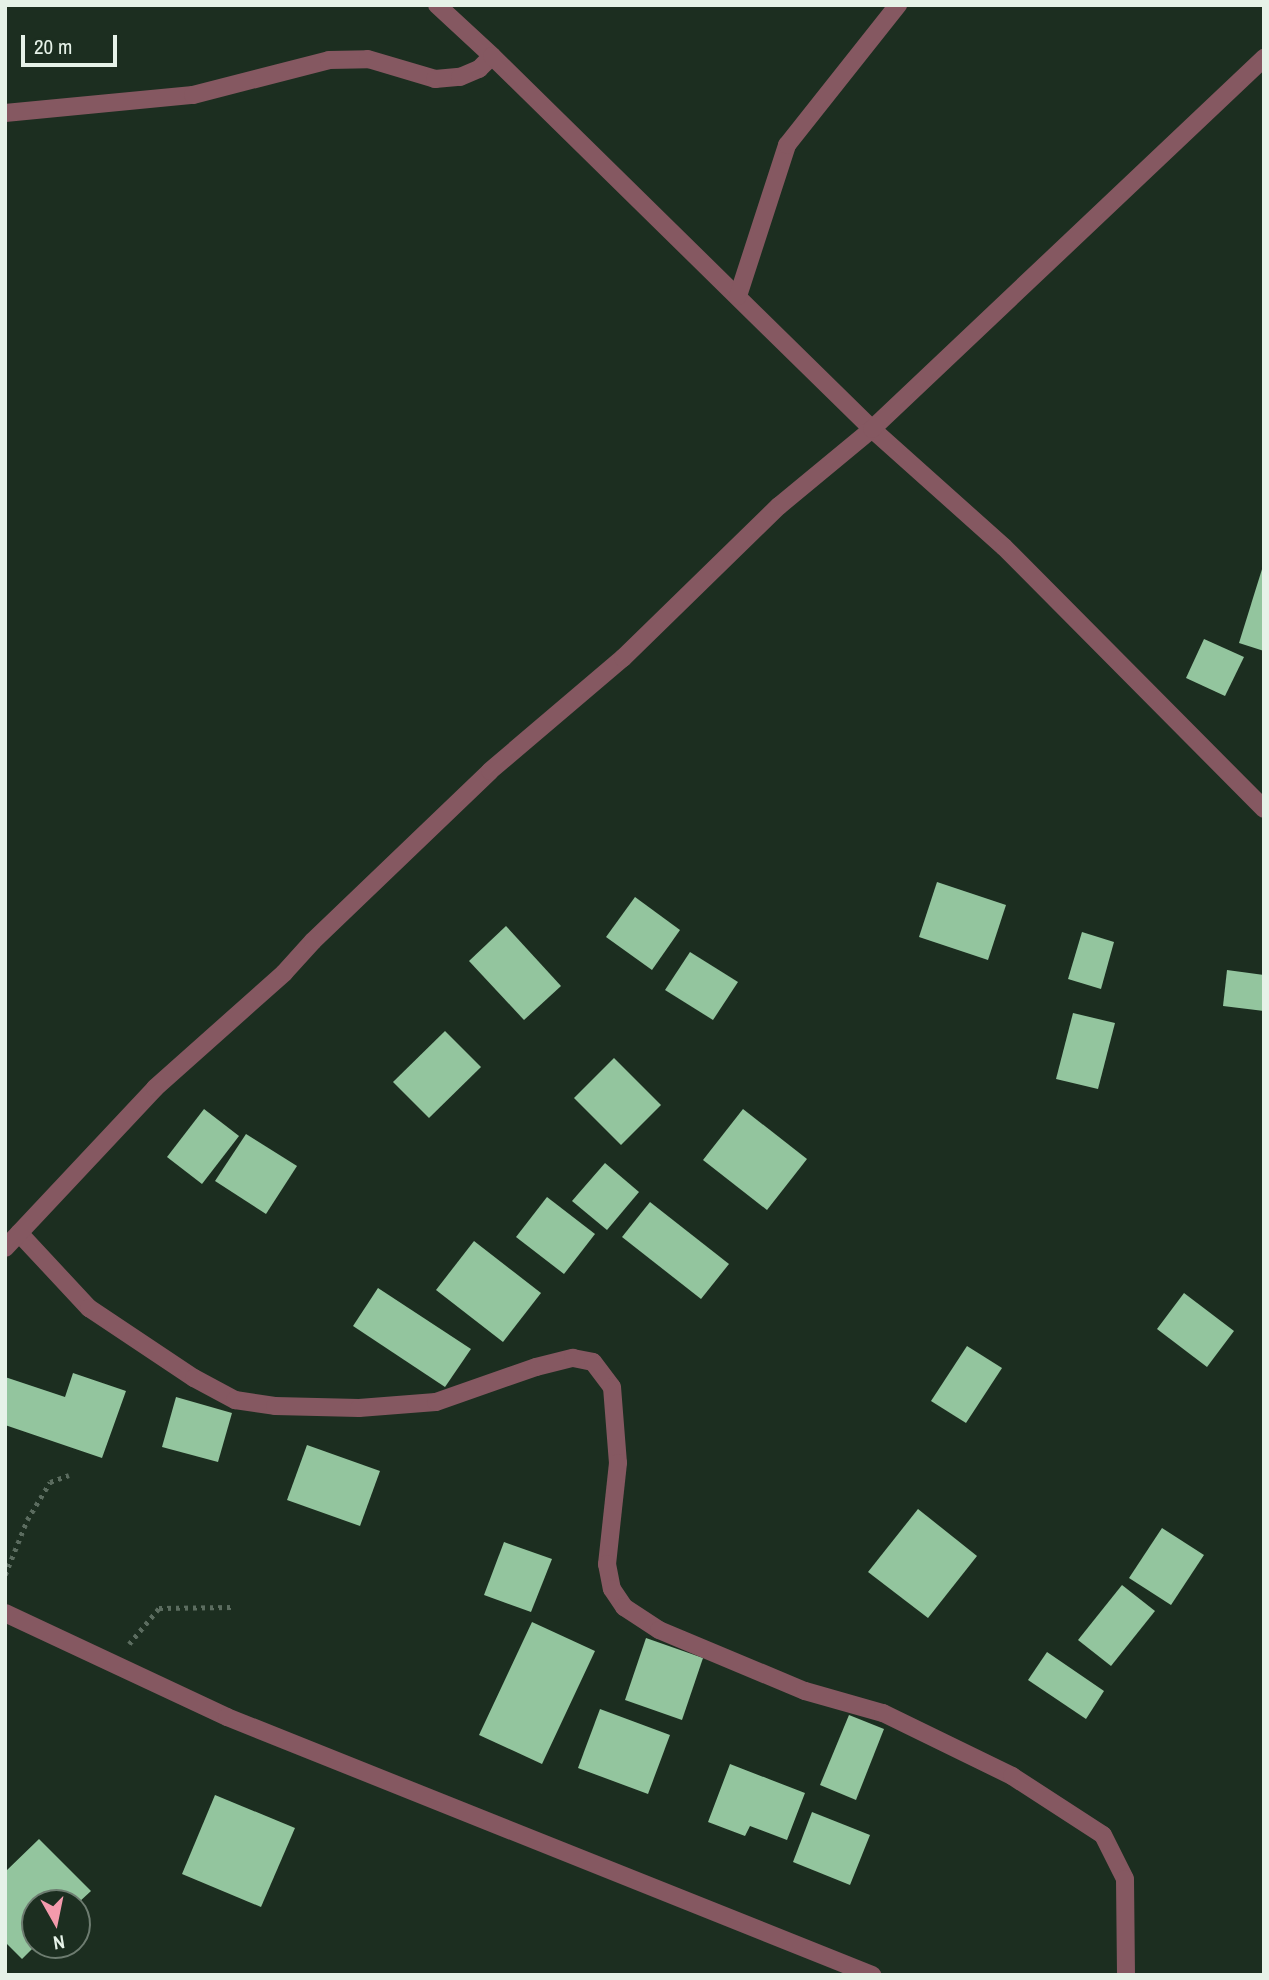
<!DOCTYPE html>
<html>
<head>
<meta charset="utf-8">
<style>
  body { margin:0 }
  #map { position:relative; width:1269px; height:1980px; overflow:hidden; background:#1c2e20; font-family:"Archivo Narrow",sans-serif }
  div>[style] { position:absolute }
  .building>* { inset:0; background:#93c59e }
  .path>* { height:4.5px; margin-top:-2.25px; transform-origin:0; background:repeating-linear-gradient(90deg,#5b6c5f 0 3.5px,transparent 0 8.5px) }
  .minor>* { height:18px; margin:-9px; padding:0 9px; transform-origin:9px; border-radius:9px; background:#855861 }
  span { translate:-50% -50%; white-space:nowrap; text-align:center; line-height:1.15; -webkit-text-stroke:7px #1c2e20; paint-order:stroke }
  .frame { position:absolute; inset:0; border:7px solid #e6f2e8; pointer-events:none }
  .north { position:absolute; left:21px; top:1889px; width:70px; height:70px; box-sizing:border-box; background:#1c2e20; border:2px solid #6d7c70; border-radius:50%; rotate:171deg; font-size:19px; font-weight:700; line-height:28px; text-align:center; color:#e6f2e8 }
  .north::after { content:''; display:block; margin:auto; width:24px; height:32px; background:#f39aac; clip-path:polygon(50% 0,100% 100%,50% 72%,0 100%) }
  .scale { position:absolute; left:21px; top:35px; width:96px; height:32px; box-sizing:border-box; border:4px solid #e6f2e8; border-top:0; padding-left:9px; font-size:21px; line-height:24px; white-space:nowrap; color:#e6f2e8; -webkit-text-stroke:5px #1c2e20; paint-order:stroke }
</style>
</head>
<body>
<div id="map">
  <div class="building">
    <div style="clip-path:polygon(1263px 566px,1264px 566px,1264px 651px,1239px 643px)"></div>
    <div style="clip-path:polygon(1204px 639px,1244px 657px,1225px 696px,1186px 678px)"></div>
    <div style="clip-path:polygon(937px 882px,1006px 905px,988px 960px,919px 937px)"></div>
    <div style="clip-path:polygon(635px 897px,680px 930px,652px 970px,606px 937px)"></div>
    <div style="clip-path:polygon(506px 926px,561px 986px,524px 1020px,469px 961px)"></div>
    <div style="clip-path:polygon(1082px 932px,1114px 942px,1101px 989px,1068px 979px)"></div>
    <div style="clip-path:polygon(690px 952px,738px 982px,713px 1020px,665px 990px)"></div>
    <div style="clip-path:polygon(1227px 970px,1264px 975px,1264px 1011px,1223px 1006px)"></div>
    <div style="clip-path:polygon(1073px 1013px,1115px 1023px,1098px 1089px,1056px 1079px)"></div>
    <div style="clip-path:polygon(445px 1031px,481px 1067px,429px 1118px,393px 1082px)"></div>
    <div style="clip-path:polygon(614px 1058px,661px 1105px,621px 1145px,574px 1098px)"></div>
    <div style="clip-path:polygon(204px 1109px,239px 1136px,202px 1184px,167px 1157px)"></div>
    <div style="clip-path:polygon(743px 1109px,807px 1159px,767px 1210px,703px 1160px)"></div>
    <div style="clip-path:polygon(246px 1134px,297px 1166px,266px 1214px,215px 1181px)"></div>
    <div style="clip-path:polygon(605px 1163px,639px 1192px,607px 1230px,572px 1201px)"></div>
    <div style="clip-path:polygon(547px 1197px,595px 1234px,564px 1274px,516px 1237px)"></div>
    <div style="clip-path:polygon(650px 1202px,729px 1264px,701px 1299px,622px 1237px)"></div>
    <div style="clip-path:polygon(474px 1241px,541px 1293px,503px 1342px,436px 1290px)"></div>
    <div style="clip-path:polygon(378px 1288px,471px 1349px,445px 1387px,353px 1326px)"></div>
    <div style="clip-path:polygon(1184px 1293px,1234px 1331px,1207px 1367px,1157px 1329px)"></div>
    <div style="clip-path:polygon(967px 1346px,1002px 1368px,966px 1423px,931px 1401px)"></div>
    <div style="clip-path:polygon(73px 1373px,126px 1391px,102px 1458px,5px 1425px,5px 1377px,65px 1397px)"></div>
    <div style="clip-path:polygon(176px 1397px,232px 1413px,218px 1462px,162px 1447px)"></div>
    <div style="clip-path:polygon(307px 1445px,380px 1471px,360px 1526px,287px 1500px)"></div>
    <div style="clip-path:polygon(918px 1509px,977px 1556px,928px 1618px,868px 1572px)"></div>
    <div style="clip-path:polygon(1162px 1528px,1204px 1555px,1171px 1605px,1129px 1578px)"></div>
    <div style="clip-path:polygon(504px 1542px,552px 1559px,531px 1612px,484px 1595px)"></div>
    <div style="clip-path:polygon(1122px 1585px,1155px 1611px,1111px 1666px,1078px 1640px)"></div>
    <div style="clip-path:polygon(532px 1622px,595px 1651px,542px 1764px,479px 1735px)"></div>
    <div style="clip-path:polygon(646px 1638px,703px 1658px,682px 1720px,625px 1700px)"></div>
    <div style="clip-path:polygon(1047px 1652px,1104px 1691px,1086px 1719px,1028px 1680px)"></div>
    <div style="clip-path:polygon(600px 1709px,670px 1735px,648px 1794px,578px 1768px)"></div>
    <div style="clip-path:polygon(849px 1715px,884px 1729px,856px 1800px,820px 1785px)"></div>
    <div style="clip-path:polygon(730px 1764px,805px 1793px,787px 1840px,750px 1826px,745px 1836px,708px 1822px)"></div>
    <div style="clip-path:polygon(215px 1795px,295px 1828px,261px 1907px,182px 1874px)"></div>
    <div style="clip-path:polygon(812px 1812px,870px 1835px,850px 1885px,793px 1862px)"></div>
    <div style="clip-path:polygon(39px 1839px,91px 1891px,78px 1903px,35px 1903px,35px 1946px,22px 1959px,5px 1942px,5px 1872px)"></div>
  </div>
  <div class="path">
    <div style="left:5px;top:1575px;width:59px;rotate:-68.2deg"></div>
    <div style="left:27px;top:1520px;width:44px;rotate:-58.8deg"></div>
    <div style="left:50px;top:1482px;width:20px;rotate:-20deg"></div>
    <div style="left:129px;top:1644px;width:47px;rotate:-50.2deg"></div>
    <div style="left:159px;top:1608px;width:74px;rotate:-0.8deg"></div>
  </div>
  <div class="minor">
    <div style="left:437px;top:5px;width:75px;rotate:42.8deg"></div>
    <div style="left:5px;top:113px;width:189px;rotate:-5.5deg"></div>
    <div style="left:193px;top:95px;width:140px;rotate:-14.4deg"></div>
    <div style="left:329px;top:60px;width:39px;rotate:-1deg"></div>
    <div style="left:368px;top:59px;width:70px;rotate:16.6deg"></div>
    <div style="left:435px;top:79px;width:25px;rotate:-5deg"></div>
    <div style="left:460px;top:77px;width:21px;rotate:-23deg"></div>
    <div style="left:479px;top:69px;width:18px;rotate:-45deg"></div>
    <div style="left:492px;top:56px;width:532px;rotate:44.47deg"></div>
    <div style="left:872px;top:429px;width:177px;rotate:41.8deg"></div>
    <div style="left:1004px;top:547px;width:369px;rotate:45.2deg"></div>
    <div style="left:738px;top:296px;width:159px;rotate:-72deg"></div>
    <div style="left:787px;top:145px;width:179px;rotate:-51.6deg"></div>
    <div style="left:19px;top:1233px;width:103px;rotate:47deg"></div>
    <div style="left:89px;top:1308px;width:126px;rotate:33.7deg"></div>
    <div style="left:194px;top:1378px;width:47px;rotate:28.2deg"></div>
    <div style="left:235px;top:1400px;width:40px;rotate:8.5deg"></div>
    <div style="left:275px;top:1406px;width:84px;rotate:1.4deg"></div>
    <div style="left:359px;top:1408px;width:77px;rotate:-4.5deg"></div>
    <div style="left:436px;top:1402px;width:106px;rotate:-19.3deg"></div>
    <div style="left:536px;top:1367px;width:38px;rotate:-14deg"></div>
    <div style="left:573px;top:1358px;width:20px;rotate:11deg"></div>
    <div style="left:593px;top:1362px;width:31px;rotate:53deg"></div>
    <div style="left:612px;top:1387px;width:76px;rotate:85.5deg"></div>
    <div style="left:618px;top:1463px;width:102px;rotate:96.2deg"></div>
    <div style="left:607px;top:1564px;width:25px;rotate:79deg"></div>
    <div style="left:612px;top:1589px;width:22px;rotate:56deg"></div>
    <div style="left:624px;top:1607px;width:42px;rotate:33.3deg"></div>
    <div style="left:659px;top:1630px;width:158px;rotate:22.7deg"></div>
    <div style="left:805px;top:1691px;width:81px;rotate:15.8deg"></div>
    <div style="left:883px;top:1713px;width:144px;rotate:26deg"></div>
    <div style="left:1012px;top:1776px;width:108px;rotate:33deg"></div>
    <div style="left:1103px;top:1835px;width:49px;rotate:63.4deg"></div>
    <div style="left:1125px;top:1879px;width:96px;rotate:89.4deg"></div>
    <div style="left:5px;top:1248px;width:219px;rotate:-46.8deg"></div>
    <div style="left:155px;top:1088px;width:173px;rotate:-41.7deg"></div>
    <div style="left:284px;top:973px;width:43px;rotate:-47.8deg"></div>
    <div style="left:313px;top:941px;width:245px;rotate:-43.8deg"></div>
    <div style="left:490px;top:771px;width:175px;rotate:-40.4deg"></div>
    <div style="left:623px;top:658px;width:218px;rotate:-44.3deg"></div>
    <div style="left:779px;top:506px;width:121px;rotate:-39.6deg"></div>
    <div style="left:872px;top:429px;width:540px;rotate:-43.42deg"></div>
    <div style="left:5px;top:1613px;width:245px;rotate:25.1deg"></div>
    <div style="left:227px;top:1717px;width:695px;rotate:21.8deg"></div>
  </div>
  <div class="frame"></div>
  <div class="north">N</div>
  <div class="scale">20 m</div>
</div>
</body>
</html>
